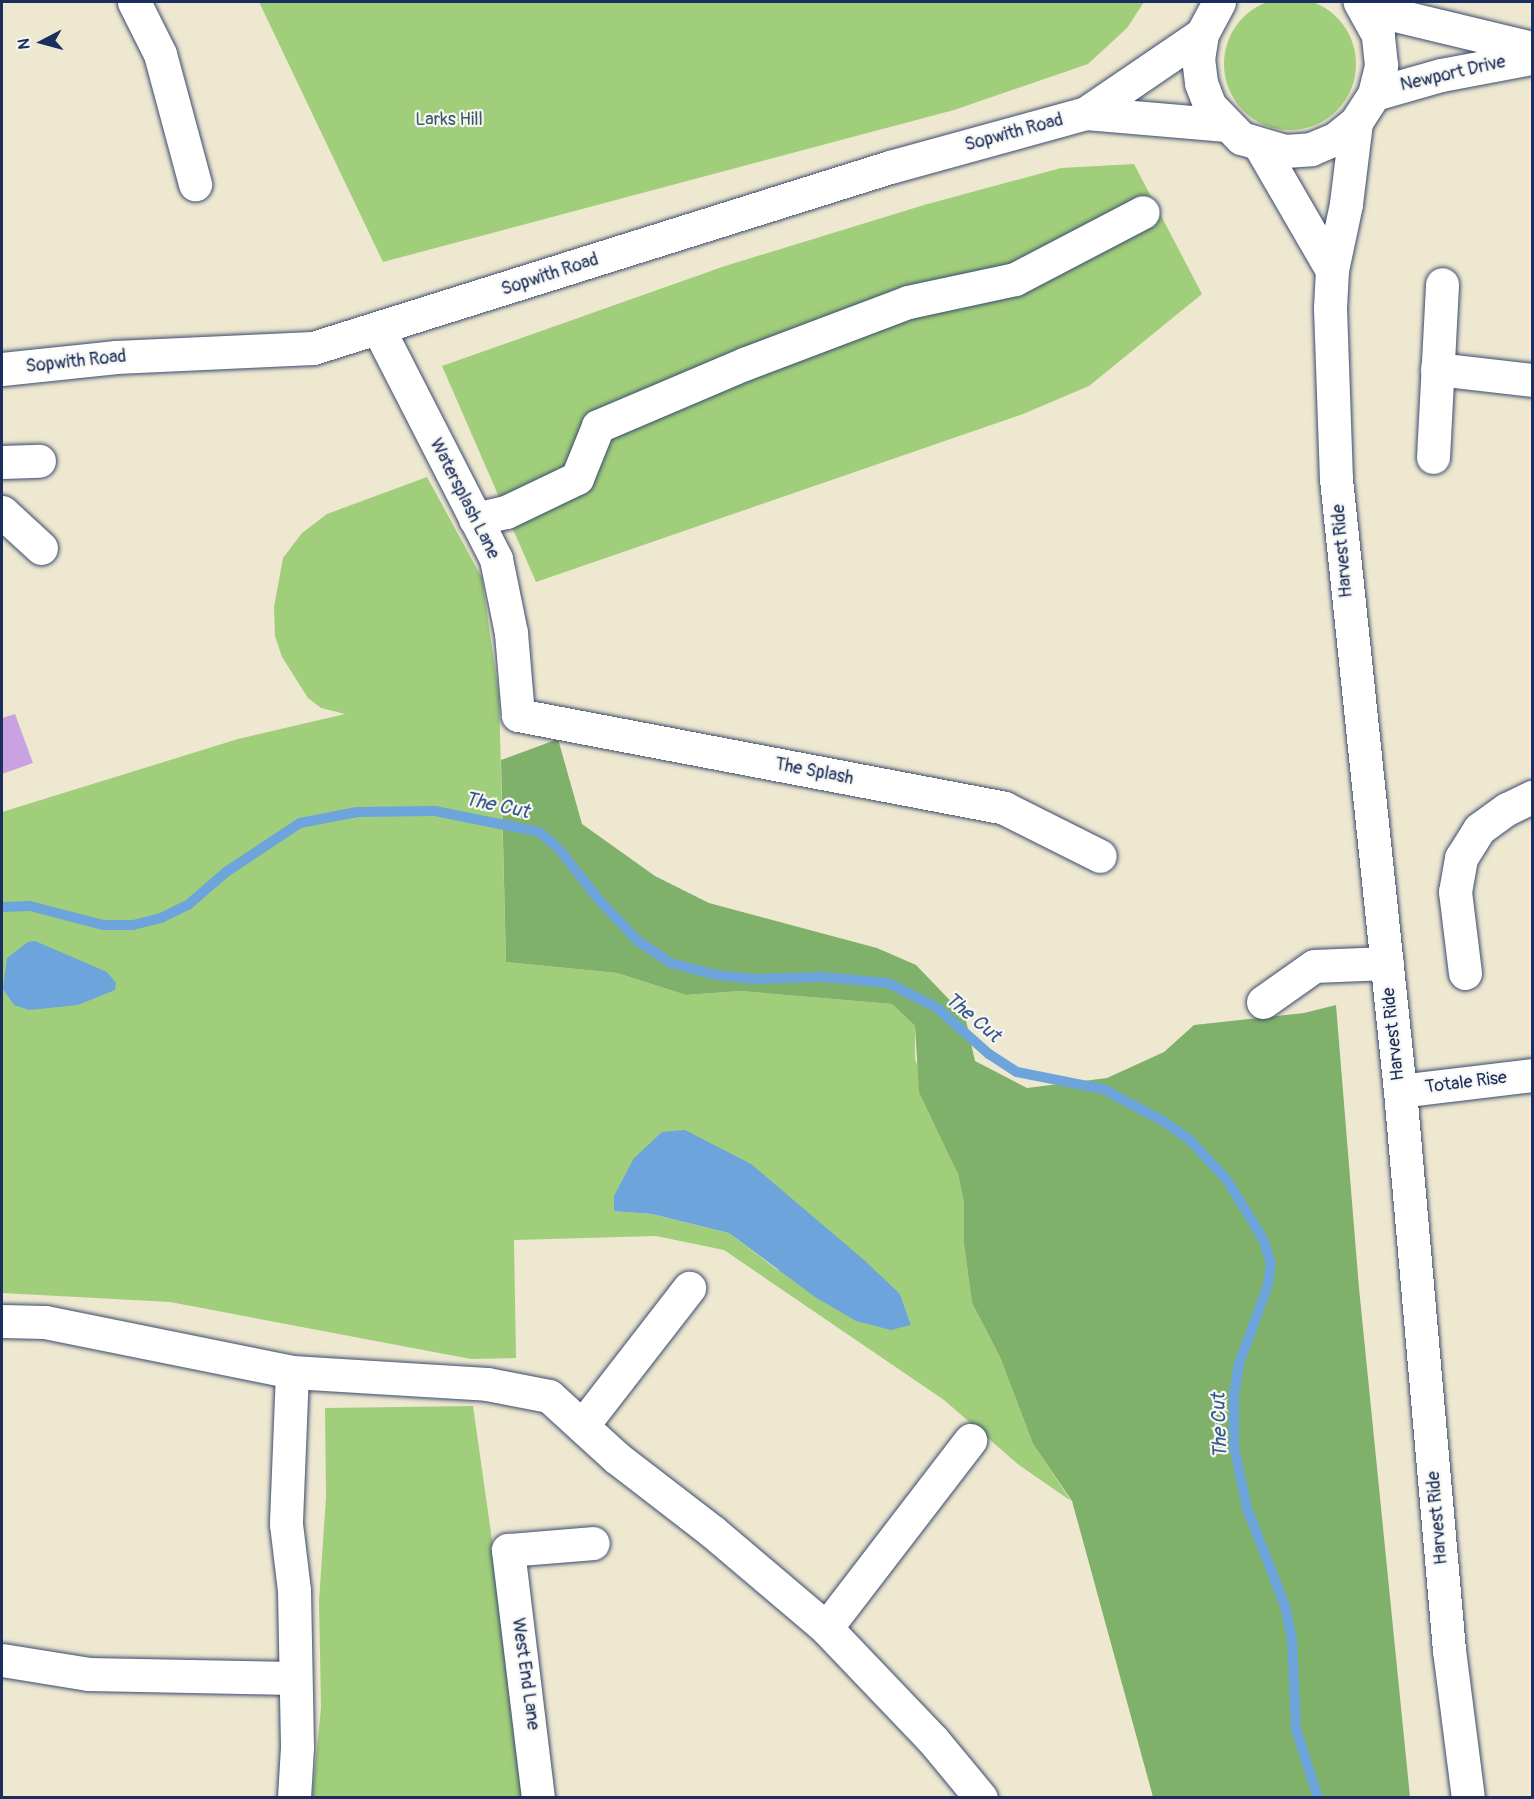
<!DOCTYPE html>
<html>
<head>
<meta charset="utf-8">
<style>
  body { margin:0 }
  #map { position:relative; width:1534px; height:1799px; overflow:hidden; background:#eee8d0; font-family:Pangolin,sans-serif }
  div>[style] { position:absolute }
  .green>* { inset:0; background:#a1ce7b }
  .round { border-radius:50% }
  .forest>* { inset:0; background:#80b16b }
  .water>* { inset:0; background:#6ca4db }
  .stream>* { height:10px; margin:-5px; padding:0 5px; transform-origin:5px; border-radius:5px; background:#6ca4db }
  .building>* { inset:0; background:#c9a2e2 }
  .roads { filter:drop-shadow(0 0 2px #3b4b6f) drop-shadow(0 0 2px #3b4b6f) }
  .minor>* { height:33px; margin:-16.5px; padding:0 16.5px; transform-origin:16.5px; border-radius:16.5px; background:#fff }
  span { translate:-50% -50%; white-space:nowrap; text-align:center; line-height:1.15; -webkit-text-stroke:4.5px #f6f6f2; paint-order:stroke }
  .street-label { font-size:18px; color:#1b2f5e }
  .park-label { font-size:18px; color:#3c5765 }
  .water-label { font-size:20px; color:#37588a; font-style:italic }
  .frame { position:absolute; inset:0; border:3px solid #1b2f5e; pointer-events:none }
  .north { position:absolute; left:12px; top:12px; width:60px; height:60px; -webkit-text-stroke:4px #f6f6f2; paint-order:stroke; rotate:264deg; font-size:16px; font-weight:700; line-height:24px; text-align:center; color:#1b2f5e }
  .north::after { content:''; display:block; margin:auto; width:21px; height:27px; background:#1b2f5e; clip-path:polygon(50% 0,100% 100%,50% 72%,0 100%) }
</style>
</head>
<body>
<div id="map">
  <div class="green">
    <div class="round" style="left:1224px;top:-2px;width:132px;height:132px"></div>
    <div style="clip-path:polygon(259px 2px,1144px 2px,1127px 28px,1088px 64px,954px 110px,383px 262px)"></div>
    <div style="clip-path:polygon(1134px 164px,1202px 294px,1089px 386px,1023px 414px,536px 582px,442px 366px,725px 266px,924px 205px,1061px 168px)"></div>
    <div style="clip-path:polygon(evenodd,427px 477px,482px 578px,499px 696px,506px 962px,617px 973px,686px 995px,740px 991px,892px 1004px,915px 1026px,915px 1059px,958px 1174px,964px 1203px,964px 1245px,972px 1303px,1000px 1357px,1033px 1444px,1071px 1501px,1019px 1465px,944px 1400px,724px 1250px,656px 1236px,514px 1240px,516px 1358px,471px 1359px,170px 1302px,2px 1293px,2px 812px,238px 739px,345px 714px,321px 708px,308px 698px,282px 657px,275px 636px,274px 607px,283px 558px,302px 533px,327px 514px,427px 477px,614px 1211px,806px 1215px,900px 1294px,911px 1325px,776px 1269px,729px 1233px,652px 1214px,614px 1211px)"></div>
    <div style="clip-path:polygon(473px 1406px,521px 1744px,521px 1797px,312px 1798px,321px 1708px,319px 1601px,326px 1497px,325px 1408px)"></div>
  </div>
  <div class="forest">
    <div style="clip-path:polygon(558px 739px,582px 824px,655px 876px,709px 903px,877px 948px,916px 965px,965px 1016px,975px 1061px,1027px 1088px,1107px 1078px,1164px 1052px,1194px 1025px,1304px 1013px,1336px 1005px,1359px 1288px,1410px 1797px,1153px 1797px,1072px 1501px,1033px 1444px,1000px 1357px,972px 1303px,964px 1245px,964px 1203px,958px 1174px,919px 1092px,915px 1026px,892px 1004px,740px 991px,686px 995px,617px 973px,506px 962px,501px 760px)"></div>
  </div>
  <div class="water">
    <div style="clip-path:polygon(35px 941px,107px 972px,116px 983px,115px 990px,78px 1005px,29px 1010px,14px 1005px,3px 989px,7px 958px,28px 942px)"></div>
    <div style="clip-path:polygon(685px 1130px,751px 1164px,864px 1260px,900px 1294px,911px 1325px,891px 1330px,856px 1321px,815px 1297px,729px 1233px,652px 1214px,614px 1211px,614px 1196px,634px 1158px,662px 1132px)"></div>
  </div>
  <div class="stream">
    <div style="left:2px;top:907px;width:28px;rotate:-2deg"></div>
    <div style="left:30px;top:906px;width:75px;rotate:14.6deg"></div>
    <div style="left:103px;top:925px;width:30px"></div>
    <div style="left:133px;top:925px;width:29px;rotate:-14deg"></div>
    <div style="left:161px;top:918px;width:30px;rotate:-26deg"></div>
    <div style="left:188px;top:905px;width:50px;rotate:-41deg"></div>
    <div style="left:226px;top:872px;width:89px;rotate:-33.5deg"></div>
    <div style="left:300px;top:823px;width:58px;rotate:-10.9deg"></div>
    <div style="left:357px;top:812px;width:78px;rotate:-0.7deg"></div>
    <div style="left:435px;top:811px;width:106px;rotate:11.4deg"></div>
    <div style="left:539px;top:832px;width:26px;rotate:40deg"></div>
    <div style="left:559px;top:849px;width:66px;rotate:51.7deg"></div>
    <div style="left:600px;top:901px;width:55px;rotate:46.5deg"></div>
    <div style="left:638px;top:941px;width:40px;rotate:34deg"></div>
    <div style="left:671px;top:963px;width:47px;rotate:14.9deg"></div>
    <div style="left:716px;top:975px;width:38px;rotate:6deg"></div>
    <div style="left:754px;top:979px;width:68px;rotate:-1.7deg"></div>
    <div style="left:822px;top:977px;width:66px;rotate:5.2deg"></div>
    <div style="left:888px;top:983px;width:54px;rotate:26.6deg"></div>
    <div style="left:936px;top:1007px;width:71px;rotate:41.6deg"></div>
    <div style="left:989px;top:1054px;width:33px;rotate:33deg"></div>
    <div style="left:1017px;top:1072px;width:88px;rotate:11.2deg"></div>
    <div style="left:1103px;top:1089px;width:68px;rotate:28.1deg"></div>
    <div style="left:1163px;top:1121px;width:32px;rotate:35deg"></div>
    <div style="left:1189px;top:1139px;width:56px;rotate:47.2deg"></div>
    <div style="left:1227px;top:1180px;width:69px;rotate:58.6deg"></div>
    <div style="left:1263px;top:1239px;width:25px;rotate:72deg"></div>
    <div style="left:1271px;top:1263px;width:22px;rotate:98deg"></div>
    <div style="left:1268px;top:1285px;width:84px;rotate:110.2deg"></div>
    <div style="left:1239px;top:1364px;width:31px;rotate:99deg"></div>
    <div style="left:1234px;top:1395px;width:51px;rotate:90deg"></div>
    <div style="left:1234px;top:1446px;width:63px;rotate:78.2deg"></div>
    <div style="left:1247px;top:1508px;width:105px;rotate:68.8deg"></div>
    <div style="left:1285px;top:1606px;width:35px;rotate:78deg"></div>
    <div style="left:1292px;top:1640px;width:89px;rotate:87.4deg"></div>
    <div style="left:1296px;top:1729px;width:72px;rotate:72.3deg"></div>
  </div>
  <div class="building">
    <div style="clip-path:polygon(15px 714px,33px 763px,2px 774px,2px 718px)"></div>
  </div>
  <div class="roads">
    <div class="minor">
      <div style="left:134px;top:2px;width:58px;rotate:63.4deg"></div>
      <div style="left:160px;top:54px;width:135px;rotate:74.9deg"></div>
      <div style="left:1219px;top:2px;width:36px;rotate:118deg"></div>
      <div style="left:1202px;top:34px;width:24px;rotate:99deg"></div>
      <div style="left:1198px;top:58px;width:25px;rotate:83deg"></div>
      <div style="left:1201px;top:83px;width:25px;rotate:69deg"></div>
      <div style="left:1210px;top:106px;width:45px;rotate:45.9deg"></div>
      <div style="left:1241px;top:138px;width:46px;rotate:16.5deg"></div>
      <div style="left:1285px;top:151px;width:26px;rotate:-4deg"></div>
      <div style="left:1311px;top:149px;width:26px;rotate:-23deg"></div>
      <div style="left:1335px;top:139px;width:27px;rotate:-39deg"></div>
      <div style="left:1356px;top:122px;width:33px;rotate:-57deg"></div>
      <div style="left:1374px;top:94px;width:30px;rotate:-76deg"></div>
      <div style="left:1381px;top:65px;width:30px;rotate:-96deg"></div>
      <div style="left:1378px;top:35px;width:38px;rotate:-119deg"></div>
      <div style="left:1366px;top:8px;width:171px;rotate:13.5deg"></div>
      <div style="left:1374px;top:94px;width:70px;rotate:-15.8deg"></div>
      <div style="left:1441px;top:75px;width:93px;rotate:-10.6deg"></div>
      <div style="left:1086px;top:113px;width:140px;rotate:-34.3deg"></div>
      <div style="left:1356px;top:122px;width:83px;rotate:97deg"></div>
      <div style="left:1346px;top:204px;width:67px;rotate:102deg"></div>
      <div style="left:1332px;top:270px;width:38px;rotate:93deg"></div>
      <div style="left:1330px;top:308px;width:171px;rotate:88deg"></div>
      <div style="left:1336px;top:479px;width:615px;rotate:84.03deg"></div>
      <div style="left:1400px;top:1091px;width:561px;rotate:84.99deg"></div>
      <div style="left:1449px;top:1650px;width:149px;rotate:82.7deg"></div>
      <div style="left:1260px;top:146px;width:143px;rotate:59.9deg"></div>
      <div style="left:379px;top:330px;width:257px;rotate:62.9deg"></div>
      <div style="left:496px;top:559px;width:76px;rotate:78.5deg"></div>
      <div style="left:511px;top:633px;width:82px;rotate:85.1deg"></div>
      <div style="left:518px;top:715px;width:495px;rotate:10.8deg"></div>
      <div style="left:1004px;top:808px;width:107px;rotate:26.6deg"></div>
      <div style="left:2px;top:369px;width:115px;rotate:-6deg"></div>
      <div style="left:116px;top:357px;width:197px;rotate:-2.6deg"></div>
      <div style="left:313px;top:348px;width:605px;rotate:-17.42deg"></div>
      <div style="left:890px;top:167px;width:203px;rotate:-15.4deg"></div>
      <div style="left:1086px;top:113px;width:141px;rotate:4.9deg"></div>
      <div style="left:1437px;top:369px;width:96px;rotate:6.6deg"></div>
      <div style="left:1433px;top:457px;width:173px;rotate:-87deg"></div>
      <div style="left:2px;top:462px;width:37px;rotate:-2deg"></div>
      <div style="left:2px;top:512px;width:53px;rotate:42.7deg"></div>
      <div style="left:475px;top:519px;width:32px;rotate:-13deg"></div>
      <div style="left:506px;top:512px;width:79px;rotate:-25.6deg"></div>
      <div style="left:577px;top:478px;width:56px;rotate:-68deg"></div>
      <div style="left:598px;top:426px;width:159px;rotate:-23deg"></div>
      <div style="left:744px;top:364px;width:175px;rotate:-20.7deg"></div>
      <div style="left:908px;top:302px;width:109px;rotate:-12.1deg"></div>
      <div style="left:1015px;top:279px;width:144px;rotate:-27.6deg"></div>
      <div style="left:1465px;top:973px;width:82px;rotate:-97deg"></div>
      <div style="left:1455px;top:892px;width:35px;rotate:-80deg"></div>
      <div style="left:1461px;top:858px;width:34px;rotate:-58deg"></div>
      <div style="left:1479px;top:829px;width:34px;rotate:-36deg"></div>
      <div style="left:1507px;top:809px;width:28px;rotate:-26deg"></div>
      <div style="left:1263px;top:1002px;width:62px;rotate:-35.2deg"></div>
      <div style="left:1314px;top:966px;width:73px;rotate:-2.4deg"></div>
      <div style="left:1400px;top:1091px;width:133px;rotate:-6.9deg"></div>
      <div style="left:2px;top:1321px;width:43px;rotate:1.3deg"></div>
      <div style="left:45px;top:1322px;width:252px;rotate:11.4deg"></div>
      <div style="left:292px;top:1372px;width:195px;rotate:3.5deg"></div>
      <div style="left:487px;top:1384px;width:63px;rotate:11deg"></div>
      <div style="left:549px;top:1396px;width:92px;rotate:42.4deg"></div>
      <div style="left:617px;top:1458px;width:121px;rotate:37.6deg"></div>
      <div style="left:713px;top:1532px;width:148px;rotate:40.3deg"></div>
      <div style="left:826px;top:1628px;width:155px;rotate:46.3deg"></div>
      <div style="left:933px;top:1740px;width:75px;rotate:50.4deg"></div>
      <div style="left:292px;top:1372px;width:152px;rotate:92.3deg"></div>
      <div style="left:286px;top:1524px;width:66px;rotate:83.1deg"></div>
      <div style="left:294px;top:1590px;width:157px;rotate:88.9deg"></div>
      <div style="left:297px;top:1747px;width:51px;rotate:93.4deg"></div>
      <div style="left:582px;top:1426px;width:175px;rotate:-52.2deg"></div>
      <div style="left:826px;top:1628px;width:237px;rotate:-52.5deg"></div>
      <div style="left:2px;top:1660px;width:87px;rotate:9.2deg"></div>
      <div style="left:88px;top:1674px;width:206px;rotate:1.1deg"></div>
      <div style="left:538px;top:1798px;width:250px;rotate:-96.9deg"></div>
      <div style="left:508px;top:1550px;width:85px;rotate:-4.7deg"></div>
    </div>
  </div>
  <div class="street-label">
    <span style="left:1453px;top:74px;rotate:-13deg">Newport Drive</span>
    <span style="left:1014px;top:133px;rotate:-15deg">Sopwith Road</span>
    <span style="left:550px;top:275px;rotate:-18deg">Sopwith Road</span>
    <span style="left:76px;top:362px;rotate:-6deg">Sopwith Road</span>
    <span style="left:464px;top:499px;rotate:63deg">Watersplash Lane</span>
    <span style="left:1343px;top:551px;rotate:-95deg">Harvest Ride</span>
    <span style="left:814px;top:772px;rotate:11deg">The Splash</span>
    <span style="left:1394px;top:1034px;rotate:-96deg">Harvest Ride</span>
    <span style="left:1466px;top:1083px;rotate:-7deg">Totale Rise</span>
    <span style="left:1438px;top:1518px;rotate:-95deg">Harvest Ride</span>
    <span style="left:525px;top:1674px;rotate:82deg">West End Lane</span>
  </div>
  <div class="park-label">
    <span style="left:449px;top:120px">Larks Hill</span>
  </div>
  <div class="water-label">
    <span style="left:497px;top:805px;rotate:12deg">The Cut</span>
    <span style="left:973px;top:1017px;rotate:40deg">The Cut</span>
    <span style="left:1219px;top:1426px;rotate:-92deg">The Cut</span>
  </div>
  <div class="frame"></div>
  <div class="north">N</div>
</div>
</body>
</html>
